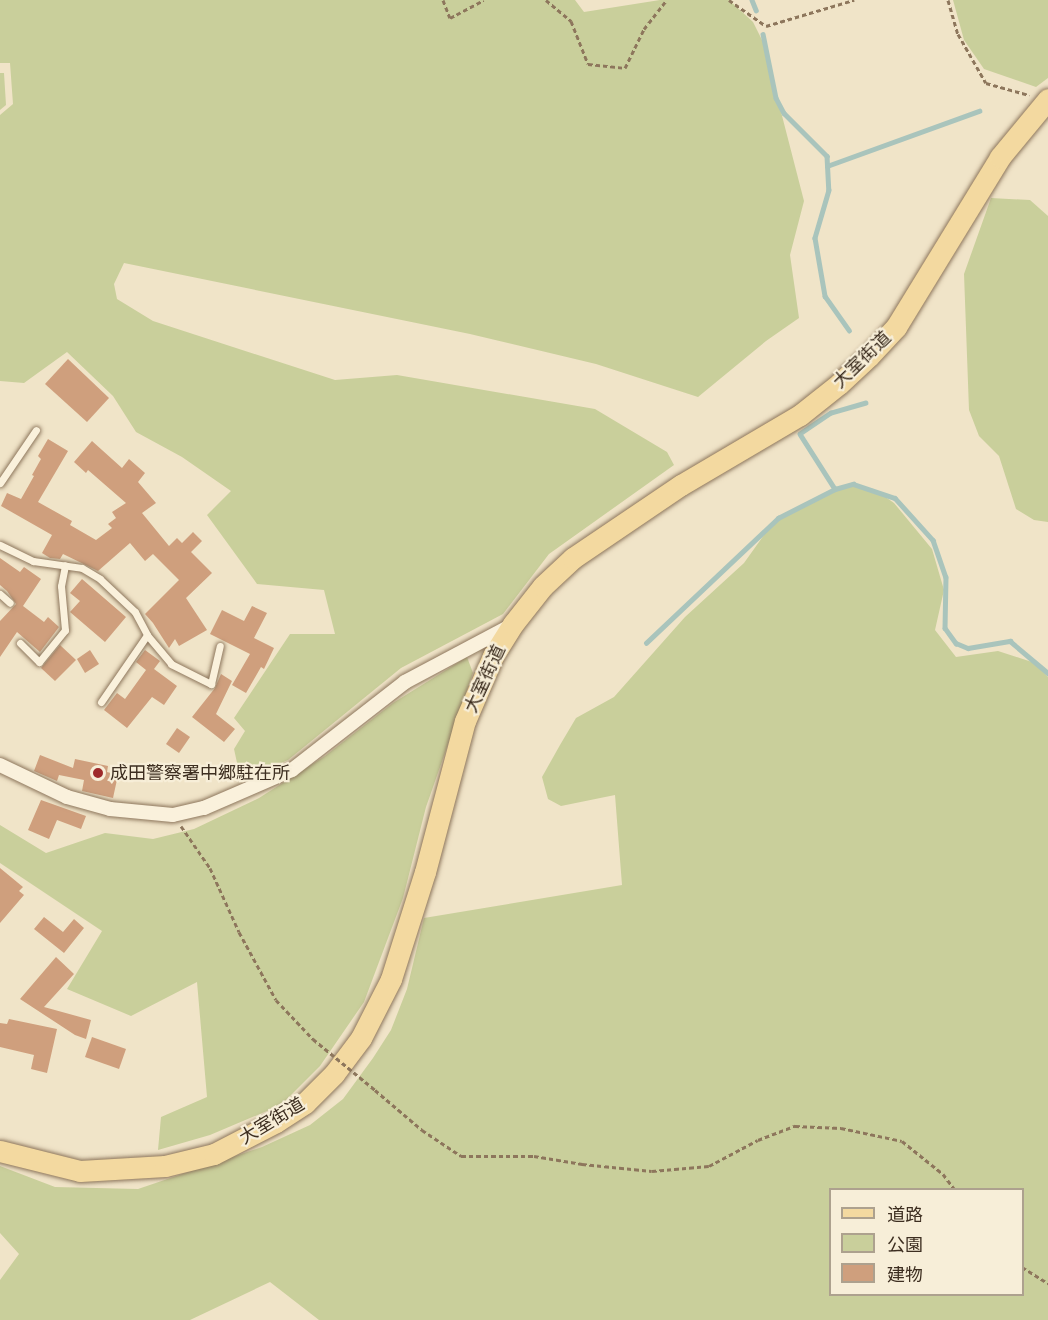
<!DOCTYPE html>
<html>
<head>
<meta charset="utf-8">
<style>
  body { margin:0 }
  #map { position:relative; width:1048px; height:1320px; overflow:hidden; background:#f0e4c8; font-family:Merriweather,"Noto Sans JP",serif }
  div>[style] { position:absolute }
  .green>* { inset:0; background:#c9cf9b }
  .stream>* { height:4.5px; margin:-2.25px; padding:0 2.25px; transform-origin:2.25px; border-radius:2.25px; background:#a9c4bc }
  .building>* { inset:0; background:#cf9f7d }
  .path>* { height:3px; margin-top:-1.5px; transform-origin:0; background:repeating-linear-gradient(90deg,#8d765c 0 4.5px,transparent 0 7.5px) }
  .roads { filter:drop-shadow(0 0 2px #8d765c) drop-shadow(0 0 2px #8d765c) }
  .lane>* { height:7px; margin:-3.5px; padding:0 3.5px; transform-origin:3.5px; border-radius:3.5px; background:#faf1dc }
  .street>* { height:14px; margin:-7px; padding:0 7px; transform-origin:7px; border-radius:7px; background:#faf1dc }
  .primary>* { height:21px; margin:-10.5px; padding:0 10.5px; transform-origin:10.5px; border-radius:10.5px; background:#f3d9a0 }
  .path-bridge>* { height:3px; margin-top:-1.5px; transform-origin:0; background:repeating-linear-gradient(90deg,#8d765c 0 4.5px,transparent 0 7.5px) }
  .dots>* { width:16px; height:16px; translate:-50% -50%; box-sizing:border-box; border:3px solid #f7eed8; border-radius:50% }
  span { translate:-50% -50%; white-space:nowrap; text-align:center; line-height:1.15; -webkit-text-stroke:4.5px #f7eed8; paint-order:stroke }
  .street-label { font-size:18px; color:#3d2e20 }
  .poi-label { font-size:18px; color:#3d2e20 }
  .left { translate:0 -50%; text-align:left }
  .legend { position:absolute; left:829px; top:1188px; width:195px; height:108px; box-sizing:border-box; background:#f7eed8; border:2px solid #ada18e; margin:0; padding:8px 10px; list-style:none; font-size:18px; color:#3d2e20 }
  .legend li { display:flex; align-items:center; gap:12px; height:30px }
  .legend b { width:30px; border:2px solid #ada18e }
</style>
</head>
<body>
<div id="map">
  <div class="green">
    <div style="clip-path:polygon(0 0,575px 0,584px 12px,660px 0,729px 0,753px 22px,763px 42px,804px 201px,790px 255px,799px 318px,766px 341px,698px 397px,596px 364px,470px 334px,124px 263px,114px 284px,117px 299px,153px 321px,335px 380px,397px 375px,595px 409px,667px 452px,674px 465px,549px 554px,503px 614px,401px 668px,288px 760px,241px 781px,234px 749px,245px 731px,234px 718px,290px 634px,335px 634px,324px 590px,257px 584px,207px 515px,231px 491px,182px 457px,136px 432px,113px 396px,67px 352px,24px 383px,0 381px,0 115px,13px 104px,10px 63px,0 63px)"></div>
    <div style="clip-path:polygon(953px 0,1048px 0,1048px 78px,1036px 87px,984px 69px,964px 40px)"></div>
    <div style="clip-path:polygon(0 73px,4px 73px,6px 105px,0 110px)"></div>
    <div style="clip-path:polygon(991px 198px,1030px 200px,1048px 216px,1048px 522px,1034px 520px,1016px 509px,999px 456px,979px 436px,969px 410px,964px 274px)"></div>
    <div style="clip-path:polygon(evenodd,846px 486px,874px 489px,894px 503px,932px 549px,944px 590px,935px 630px,956px 657px,998px 651px,1035px 663px,1048px 677px,1048px 1320px,319px 1320px,270px 1282px,190px 1320px,0 1320px,0 1280px,19px 1254px,0 1233px,0 1166px,55px 1187px,138px 1189px,262px 1147px,310px 1125px,343px 1099px,373px 1058px,391px 1030px,407px 989px,424px 918px,622px 885px,615px 795px,561px 806px,548px 799px,542px 777px,560px 745px,576px 718px,614px 697px,685px 617px,744px 563px,774px 521px,846px 486px,830px 1190px,1022px 1190px,1022px 1294px,830px 1294px,830px 1190px)"></div>
    <div style="clip-path:polygon(467px 657px,473px 673px,426px 807px,403px 898px,364px 1002px,320px 1066px,281px 1105px,210px 1135px,158px 1150px,161px 1117px,207px 1097px,197px 982px,131px 1016px,67px 989px,102px 931px,0 863px,0 825px,46px 853px,105px 833px,153px 839px,194px 829px,259px 798px,325px 756px,393px 703px)"></div>
  </div>
  <div class="stream">
    <div style="left:752px;top:0;width:11px;rotate:68deg"></div>
    <div style="left:763px;top:34px;width:65px;rotate:78.5deg"></div>
    <div style="left:776px;top:98px;width:17px;rotate:62deg"></div>
    <div style="left:784px;top:113px;width:61px;rotate:45deg"></div>
    <div style="left:827px;top:156px;width:34px;rotate:87deg"></div>
    <div style="left:829px;top:190px;width:50px;rotate:106.3deg"></div>
    <div style="left:815px;top:238px;width:59px;rotate:80.2deg"></div>
    <div style="left:825px;top:296px;width:42px;rotate:54.8deg"></div>
    <div style="left:827px;top:166px;width:162px;rotate:-19.9deg"></div>
    <div style="left:866px;top:403px;width:36px;rotate:164deg"></div>
    <div style="left:831px;top:413px;width:37px;rotate:146deg"></div>
    <div style="left:800px;top:434px;width:65px;rotate:57.5deg"></div>
    <div style="left:835px;top:489px;width:19px;rotate:-16deg"></div>
    <div style="left:853px;top:484px;width:44px;rotate:18.4deg"></div>
    <div style="left:895px;top:498px;width:57px;rotate:47.9deg"></div>
    <div style="left:933px;top:540px;width:39px;rotate:71deg"></div>
    <div style="left:946px;top:577px;width:51px;rotate:91.1deg"></div>
    <div style="left:945px;top:628px;width:19px;rotate:54deg"></div>
    <div style="left:956px;top:643px;width:13px;rotate:23deg"></div>
    <div style="left:968px;top:648px;width:43px;rotate:-9.5deg"></div>
    <div style="left:1010px;top:641px;width:50px;rotate:40.1deg"></div>
    <div style="left:646px;top:643px;width:182px;rotate:-43.4deg"></div>
    <div style="left:778px;top:518px;width:64px;rotate:-27deg"></div>
  </div>
  <div class="building">
    <div style="clip-path:polygon(68px 359px,109px 398px,87px 422px,45px 384px)"></div>
    <div style="clip-path:polygon(48px 439px,68px 451px,38px 502px,72px 521px,70px 525px,96px 540px,112px 528px,108px 524px,116px 518px,112px 512px,126px 503px,88px 470px,86px 473px,74px 462px,92px 441px,122px 468px,129px 459px,145px 473px,138px 482px,156px 503px,142px 513px,169px 546px,177px 538px,182px 543px,193px 532px,202px 541px,191px 552px,212px 573px,186px 598px,207px 630px,179px 646px,175px 639px,169px 648px,153px 623px,145px 614px,179px 580px,153px 554px,145px 561px,130px 543px,98px 571px,63px 554px,60px 559px,50px 558px,42px 553px,52px 535px,1px 506px,7px 493px,21px 499px,34px 476px,32px 475px,41px 459px,38px 456px)"></div>
    <div style="clip-path:polygon(0 558px,20px 572px,24px 567px,41px 579px,23px 606px,44px 622px,48px 617px,59px 627px,40px 652px,17px 632px,0 657px,0 621px,16px 604px,7px 591px,0 585px)"></div>
    <div style="clip-path:polygon(82px 579px,126px 617px,105px 642px,70px 612px,80px 601px,70px 593px)"></div>
    <div style="clip-path:polygon(252px 606px,267px 613px,254px 638px,274px 648px,264px 669px,261px 667px,246px 693px,232px 685px,250px 654px,210px 634px,222px 610px,244px 621px)"></div>
    <div style="clip-path:polygon(60px 645px,76px 660px,55px 681px,41px 668px)"></div>
    <div style="clip-path:polygon(90px 650px,99px 664px,85px 673px,77px 659px)"></div>
    <div style="clip-path:polygon(145px 650px,160px 661px,154px 669px,177px 686px,164px 705px,152px 697px,127px 728px,104px 710px,117px 693px,125px 699px,146px 670px,136px 662px)"></div>
    <div style="clip-path:polygon(221px 674px,232px 681px,216px 714px,235px 729px,224px 742px,192px 717px,215px 688px)"></div>
    <div style="clip-path:polygon(177px 728px,190px 737px,179px 753px,166px 744px)"></div>
    <div style="clip-path:polygon(40px 755px,73px 768px,75px 759px,108px 766px,107px 772px,118px 775px,113px 798px,82px 791px,84px 780px,59px 775px,57px 781px,34px 771px)"></div>
    <div style="clip-path:polygon(41px 800px,86px 816px,81px 829px,57px 820px,49px 839px,28px 830px)"></div>
    <div style="clip-path:polygon(0 868px,23px 887px,19px 891px,24px 895px,0 923px)"></div>
    <div style="clip-path:polygon(44px 917px,63px 932px,74px 919px,84px 928px,64px 953px,34px 929px)"></div>
    <div style="clip-path:polygon(56px 957px,74px 974px,44px 1007px,91px 1020px,86px 1039px,75px 1035px,20px 999px)"></div>
    <div style="clip-path:polygon(9px 1019px,57px 1029px,47px 1073px,31px 1069px,34px 1055px,0 1047px,0 1023px,7px 1024px)"></div>
    <div style="clip-path:polygon(92px 1037px,126px 1049px,119px 1069px,85px 1057px)"></div>
  </div>
  <div class="path">
    <div style="left:443px;top:0;width:19px;rotate:69deg"></div>
    <div style="left:450px;top:18px;width:38px;rotate:-28deg"></div>
    <div style="left:546px;top:0;width:33px;rotate:40deg"></div>
    <div style="left:571px;top:21px;width:46px;rotate:68.4deg"></div>
    <div style="left:588px;top:64px;width:37px;rotate:6deg"></div>
    <div style="left:625px;top:68px;width:43px;rotate:-64deg"></div>
    <div style="left:644px;top:29px;width:37px;rotate:-52deg"></div>
    <div style="left:729px;top:0;width:45px;rotate:35.1deg"></div>
    <div style="left:766px;top:26px;width:92px;rotate:-16.5deg"></div>
    <div style="left:948px;top:0;width:35px;rotate:74deg"></div>
    <div style="left:958px;top:34px;width:56px;rotate:60.3deg"></div>
    <div style="left:986px;top:83px;width:45px;rotate:15.6deg"></div>
    <div style="left:181px;top:826px;width:51px;rotate:55.4deg"></div>
    <div style="left:210px;top:868px;width:70px;rotate:65.6deg"></div>
    <div style="left:239px;top:932px;width:77px;rotate:61.4deg"></div>
    <div style="left:276px;top:1000px;width:54px;rotate:46.5deg"></div>
    <div style="left:375px;top:1090px;width:62px;rotate:40.4deg"></div>
    <div style="left:422px;top:1130px;width:47px;rotate:33.7deg"></div>
    <div style="left:461px;top:1156px;width:73px"></div>
    <div style="left:534px;top:1156px;width:49px;rotate:9.5deg"></div>
    <div style="left:582px;top:1164px;width:70px;rotate:5.7deg"></div>
    <div style="left:652px;top:1171px;width:57px;rotate:-5deg"></div>
    <div style="left:709px;top:1166px;width:55px;rotate:-28deg"></div>
    <div style="left:758px;top:1140px;width:40px;rotate:-21deg"></div>
    <div style="left:795px;top:1126px;width:46px;rotate:2.5deg"></div>
    <div style="left:841px;top:1128px;width:62px;rotate:12deg"></div>
    <div style="left:902px;top:1141px;width:53px;rotate:38.8deg"></div>
    <div style="left:943px;top:1174px;width:20px;rotate:53deg"></div>
    <div style="left:1022px;top:1267px;width:31px;rotate:32deg"></div>
  </div>
  <div class="roads">
    <div class="lane">
      <div style="left:0;top:483px;width:64px;rotate:-55.8deg"></div>
      <div style="left:0;top:545px;width:37px;rotate:26deg"></div>
      <div style="left:33px;top:561px;width:49px;rotate:8.1deg"></div>
      <div style="left:82px;top:568px;width:21px;rotate:31deg"></div>
      <div style="left:100px;top:579px;width:48px;rotate:43.3deg"></div>
      <div style="left:135px;top:612px;width:26px;rotate:62deg"></div>
      <div style="left:147px;top:635px;width:38px;rotate:50deg"></div>
      <div style="left:171px;top:664px;width:45px;rotate:26.6deg"></div>
      <div style="left:211px;top:684px;width:39px;rotate:-77deg"></div>
      <div style="left:0;top:594px;width:13px;rotate:42deg"></div>
      <div style="left:20px;top:643px;width:27px;rotate:45deg"></div>
      <div style="left:39px;top:662px;width:41px;rotate:-50.9deg"></div>
      <div style="left:65px;top:630px;width:44px;rotate:-95.2deg"></div>
      <div style="left:61px;top:586px;width:21px;rotate:-79deg"></div>
      <div style="left:101px;top:702px;width:81px;rotate:-55.5deg"></div>
    </div>
    <div class="street">
      <div style="left:0;top:765px;width:74px;rotate:25.5deg"></div>
      <div style="left:67px;top:797px;width:45px;rotate:15.6deg"></div>
      <div style="left:110px;top:809px;width:63px;rotate:5.4deg"></div>
      <div style="left:173px;top:815px;width:32px;rotate:-13deg"></div>
      <div style="left:204px;top:808px;width:96px;rotate:-23.4deg"></div>
      <div style="left:292px;top:770px;width:143px;rotate:-37.9deg"></div>
      <div style="left:405px;top:682px;width:121px;rotate:-28deg"></div>
    </div>
    <div class="primary">
      <div style="left:0;top:1151px;width:82px;rotate:14deg"></div>
      <div style="left:80px;top:1171px;width:85px;rotate:-3.4deg"></div>
      <div style="left:165px;top:1166px;width:50px;rotate:-13.8deg"></div>
      <div style="left:214px;top:1154px;width:70px;rotate:-27.3deg"></div>
      <div style="left:276px;top:1122px;width:35px;rotate:-33deg"></div>
      <div style="left:305px;top:1103px;width:41px;rotate:-45deg"></div>
      <div style="left:334px;top:1074px;width:45px;rotate:-53.1deg"></div>
      <div style="left:361px;top:1038px;width:66px;rotate:-63deg"></div>
      <div style="left:391px;top:979px;width:112px;rotate:-72.4deg"></div>
      <div style="left:425px;top:872px;width:156px;rotate:-75.2deg"></div>
      <div style="left:465px;top:721px;width:71px;rotate:-66.7deg"></div>
      <div style="left:493px;top:656px;width:38px;rotate:-58deg"></div>
      <div style="left:513px;top:624px;width:48px;rotate:-51.7deg"></div>
      <div style="left:543px;top:586px;width:41px;rotate:-43deg"></div>
      <div style="left:573px;top:558px;width:130px;rotate:-34.1deg"></div>
      <div style="left:681px;top:485px;width:138px;rotate:-30.5deg"></div>
      <div style="left:800px;top:415px;width:50px;rotate:-38.5deg"></div>
      <div style="left:839px;top:384px;width:41px;rotate:-43deg"></div>
      <div style="left:869px;top:356px;width:40px;rotate:-47deg"></div>
      <div style="left:896px;top:327px;width:199px;rotate:-58.5deg"></div>
      <div style="left:1000px;top:157px;width:75px;rotate:-50.4deg"></div>
    </div>
  </div>
  <div class="path-bridge">
    <div style="left:313px;top:1039px;width:80px;rotate:39.4deg"></div>
  </div>
  <div class="dots">
    <div style="left:98px;top:773px;background:#9e2a2b"></div>
  </div>
  <div class="street-label">
    <span style="left:862px;top:360px;rotate:-44deg">大室街道</span>
    <span style="left:485px;top:679px;rotate:-65deg">大室街道</span>
    <span style="left:272px;top:1121px;rotate:-31deg">大室街道</span>
  </div>
  <div class="poi-label">
    <span class="left" style="left:110px;top:773px">成田警察署中郷駐在所</span>
  </div>
  <ul class="legend">
  <li><b style="height:8px;background:#f3d9a0"></b>道路</li>
  <li><b style="height:16px;background:#c9cf9b"></b>公園</li>
  <li><b style="height:16px;background:#cf9f7d"></b>建物</li>
  </ul>
</div>
</body>
</html>
